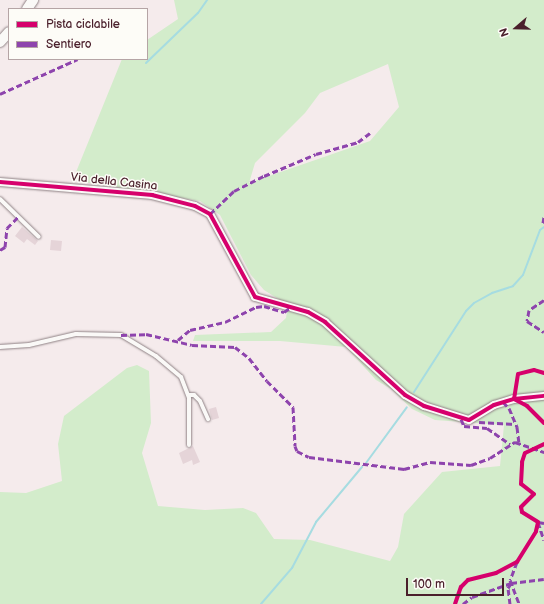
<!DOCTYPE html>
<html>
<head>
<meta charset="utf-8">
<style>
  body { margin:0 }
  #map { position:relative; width:544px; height:604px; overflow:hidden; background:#f5ebec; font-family:"Balsamiq Sans",sans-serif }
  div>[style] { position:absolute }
  .green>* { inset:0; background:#d3eccb }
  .stream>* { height:2px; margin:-1px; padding:0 1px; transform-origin:1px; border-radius:1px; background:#a6dce1 }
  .building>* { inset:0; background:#e5d4d8 }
  .roads { filter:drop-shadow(0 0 1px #8f8285) drop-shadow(0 0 1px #8f8285) }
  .service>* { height:4px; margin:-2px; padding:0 2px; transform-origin:2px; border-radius:2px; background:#faf9f7 }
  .minor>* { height:8px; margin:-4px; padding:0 4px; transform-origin:4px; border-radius:4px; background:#faf9f7 }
  .tertiary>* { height:10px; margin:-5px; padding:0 5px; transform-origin:5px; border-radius:5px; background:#faf9f7 }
  .quiet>* { height:3px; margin-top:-1.5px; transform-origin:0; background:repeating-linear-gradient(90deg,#8e44ad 0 6px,transparent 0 9px) }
  .cycleway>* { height:4px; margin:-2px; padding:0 2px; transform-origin:2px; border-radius:2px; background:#d6006c }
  span { translate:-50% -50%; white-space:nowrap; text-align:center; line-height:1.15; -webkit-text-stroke:3px #fdfcf7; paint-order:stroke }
  .street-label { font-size:12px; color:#4a1f2b }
  .legend { position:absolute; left:8px; top:8px; width:140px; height:52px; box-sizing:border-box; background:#fdfcf7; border:1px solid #b5a4a5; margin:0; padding:5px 7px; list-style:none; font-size:12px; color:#4a1f2b }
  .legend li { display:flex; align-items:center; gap:8px; height:20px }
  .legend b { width:20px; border:1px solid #b5a4a5 }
  .north { position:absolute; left:496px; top:8px; width:40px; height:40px; -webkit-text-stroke:3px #fdfcf7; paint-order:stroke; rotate:250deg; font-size:11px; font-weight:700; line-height:16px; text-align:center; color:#4a1f2b }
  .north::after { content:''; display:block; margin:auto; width:14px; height:18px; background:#4a1f2b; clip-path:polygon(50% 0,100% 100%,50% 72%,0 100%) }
  .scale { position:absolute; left:406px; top:578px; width:98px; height:18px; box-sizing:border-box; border:2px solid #4a1f2b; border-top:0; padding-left:5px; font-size:12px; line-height:14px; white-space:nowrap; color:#4a1f2b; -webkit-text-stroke:3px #fdfcf7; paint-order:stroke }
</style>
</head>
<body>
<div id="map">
  <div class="green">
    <div style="clip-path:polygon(evenodd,174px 0,544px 0,544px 604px,0 604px,0 492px,26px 493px,62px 481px,58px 444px,64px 416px,127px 368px,137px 365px,149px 371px,151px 423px,142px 453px,158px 506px,205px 510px,243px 508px,256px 513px,274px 539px,310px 540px,390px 561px,398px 547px,404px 514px,442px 472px,500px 466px,504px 425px,435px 420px,412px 409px,391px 389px,376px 380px,346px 347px,280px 341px,193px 341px,195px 335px,271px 332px,286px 318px,288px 305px,264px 290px,251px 275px,220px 215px,200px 201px,83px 182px,74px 177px,122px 59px,147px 59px,147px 40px,178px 19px,174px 0,388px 64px,399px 107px,370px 141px,249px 183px,255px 163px,305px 113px,320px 93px,388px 64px)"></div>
  </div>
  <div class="stream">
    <div style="left:146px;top:63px;width:72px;rotate:-43.9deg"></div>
    <div style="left:198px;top:13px;width:16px;rotate:-55deg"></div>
    <div style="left:414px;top:392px;width:96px;rotate:-57.3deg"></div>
    <div style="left:466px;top:311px;width:11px;rotate:-45deg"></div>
    <div style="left:474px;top:303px;width:21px;rotate:-29deg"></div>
    <div style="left:492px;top:293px;width:22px;rotate:-18deg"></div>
    <div style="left:513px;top:286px;width:15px;rotate:-48deg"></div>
    <div style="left:523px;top:275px;width:48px;rotate:-69.3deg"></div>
    <div style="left:540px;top:230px;width:5px;rotate:-37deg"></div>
    <div style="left:366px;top:463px;width:69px;rotate:-53.8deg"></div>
    <div style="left:261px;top:604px;width:48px;rotate:-49.3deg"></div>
    <div style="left:292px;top:568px;width:52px;rotate:-62.4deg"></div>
    <div style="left:316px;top:522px;width:72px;rotate:-50.1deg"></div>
  </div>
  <div class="building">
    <div style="clip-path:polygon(22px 227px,38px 241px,35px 245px,27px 239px,24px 243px,15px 236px)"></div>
    <div style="clip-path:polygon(51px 240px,62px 241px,61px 251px,50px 250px)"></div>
    <div style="clip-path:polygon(216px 407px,219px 418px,212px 420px,209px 409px)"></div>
    <div style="clip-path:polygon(193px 446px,200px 462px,193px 465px,192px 460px,183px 464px,179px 453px)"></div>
  </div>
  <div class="roads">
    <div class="service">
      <div style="left:0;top:199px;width:54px;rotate:44.3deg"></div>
      <div style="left:0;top:347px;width:29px;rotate:-4deg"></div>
      <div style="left:29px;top:345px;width:48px;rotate:-13.2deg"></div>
      <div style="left:76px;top:334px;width:45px;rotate:1.3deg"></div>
      <div style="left:121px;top:335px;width:41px;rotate:31deg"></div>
      <div style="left:156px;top:356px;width:33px;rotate:40deg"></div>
      <div style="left:181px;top:377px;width:22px;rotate:69deg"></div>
      <div style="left:189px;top:398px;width:47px;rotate:90deg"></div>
      <div style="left:189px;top:395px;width:5px"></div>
      <div style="left:194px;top:395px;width:8px;rotate:45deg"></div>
      <div style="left:200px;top:401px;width:20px;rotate:66deg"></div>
    </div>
    <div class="minor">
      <div style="left:0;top:182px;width:153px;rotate:4.9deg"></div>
      <div style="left:152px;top:195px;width:44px;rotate:14.3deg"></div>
      <div style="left:195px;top:206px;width:17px;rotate:28deg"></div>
      <div style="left:210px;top:214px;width:94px;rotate:61.5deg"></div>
      <div style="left:255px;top:297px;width:55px;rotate:15.8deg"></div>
      <div style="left:308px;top:312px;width:20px;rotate:30deg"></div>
      <div style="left:325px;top:322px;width:108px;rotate:42.4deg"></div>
      <div style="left:405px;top:395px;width:22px;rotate:30deg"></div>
      <div style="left:424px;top:406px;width:47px;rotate:17.3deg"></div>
      <div style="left:469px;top:420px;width:29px;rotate:-31deg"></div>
      <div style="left:494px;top:405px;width:21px;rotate:-17deg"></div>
      <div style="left:514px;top:399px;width:30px;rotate:-6deg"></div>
    </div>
    <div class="tertiary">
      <div style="left:27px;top:9px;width:11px;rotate:-56deg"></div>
      <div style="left:0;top:42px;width:13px;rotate:-48deg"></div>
    </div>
  </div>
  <div class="quiet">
    <div style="left:0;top:94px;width:85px;rotate:-24.2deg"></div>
    <div style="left:210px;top:214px;width:33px;rotate:-44deg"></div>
    <div style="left:234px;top:191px;width:34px;rotate:-27deg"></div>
    <div style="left:264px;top:176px;width:56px;rotate:-22.9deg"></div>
    <div style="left:316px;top:154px;width:44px;rotate:-15.9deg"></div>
    <div style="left:358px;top:142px;width:15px;rotate:-37deg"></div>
    <div style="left:543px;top:223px;width:6px;rotate:-81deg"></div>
    <div style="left:0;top:250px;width:6px;rotate:-31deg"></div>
    <div style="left:5px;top:247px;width:19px;rotate:-84deg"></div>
    <div style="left:7px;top:228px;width:17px;rotate:-45deg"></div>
    <div style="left:544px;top:300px;width:18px;rotate:146deg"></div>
    <div style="left:529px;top:310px;width:11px;rotate:100deg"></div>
    <div style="left:527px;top:321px;width:20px;rotate:33deg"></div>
    <div style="left:121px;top:335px;width:25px;rotate:-2deg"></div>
    <div style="left:146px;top:334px;width:47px;rotate:13.4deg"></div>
    <div style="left:192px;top:345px;width:43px;rotate:2.7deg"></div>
    <div style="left:235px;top:347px;width:18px;rotate:38deg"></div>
    <div style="left:249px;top:358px;width:29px;rotate:52deg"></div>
    <div style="left:267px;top:381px;width:37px;rotate:45deg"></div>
    <div style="left:293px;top:407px;width:39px;rotate:87deg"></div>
    <div style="left:295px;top:446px;width:5px;rotate:68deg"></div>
    <div style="left:297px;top:451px;width:13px;rotate:27deg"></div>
    <div style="left:309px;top:457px;width:96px;rotate:7.2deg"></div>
    <div style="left:404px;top:469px;width:27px;rotate:-15deg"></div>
    <div style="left:430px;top:462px;width:41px;rotate:4.2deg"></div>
    <div style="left:471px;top:465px;width:20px;rotate:-20deg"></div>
    <div style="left:490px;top:458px;width:30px;rotate:-33deg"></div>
    <div style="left:515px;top:442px;width:31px;rotate:19deg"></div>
    <div style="left:178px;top:340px;width:16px;rotate:-40deg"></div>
    <div style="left:190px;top:330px;width:36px;rotate:-13deg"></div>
    <div style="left:225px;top:322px;width:34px;rotate:-26deg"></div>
    <div style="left:256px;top:307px;width:8px;rotate:-7deg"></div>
    <div style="left:264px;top:306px;width:21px;rotate:17deg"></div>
    <div style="left:284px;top:312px;width:9px;rotate:-36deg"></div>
    <div style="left:503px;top:402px;width:8px;rotate:45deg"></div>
    <div style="left:509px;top:408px;width:21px;rotate:67deg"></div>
    <div style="left:517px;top:427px;width:16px;rotate:83deg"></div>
    <div style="left:461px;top:419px;width:8px;rotate:67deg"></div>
    <div style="left:464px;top:426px;width:23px;rotate:5deg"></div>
    <div style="left:487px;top:428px;width:28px;rotate:35deg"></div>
    <div style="left:479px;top:422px;width:36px;rotate:3deg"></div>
    <div style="left:544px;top:523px;width:6px;rotate:-171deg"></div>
    <div style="left:538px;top:522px;width:19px;rotate:72deg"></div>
    <div style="left:517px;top:562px;width:19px;rotate:111deg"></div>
    <div style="left:510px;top:580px;width:26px;rotate:69deg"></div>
    <div style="left:463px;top:604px;width:11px;rotate:-38deg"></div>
    <div style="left:472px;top:597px;width:41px;rotate:-19.7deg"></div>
    <div style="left:510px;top:604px;width:16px;rotate:-97deg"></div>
    <div style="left:508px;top:588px;width:6px;rotate:-59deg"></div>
    <div style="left:511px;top:583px;width:33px;rotate:-7deg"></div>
  </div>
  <div class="cycleway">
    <div style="left:0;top:182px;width:153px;rotate:4.9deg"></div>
    <div style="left:152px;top:195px;width:44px;rotate:14.3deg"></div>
    <div style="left:195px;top:206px;width:17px;rotate:28deg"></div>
    <div style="left:210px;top:214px;width:94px;rotate:61.5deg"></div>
    <div style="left:255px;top:297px;width:55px;rotate:15.8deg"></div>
    <div style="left:308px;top:312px;width:20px;rotate:30deg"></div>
    <div style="left:325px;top:322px;width:108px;rotate:42.4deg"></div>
    <div style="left:405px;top:395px;width:22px;rotate:30deg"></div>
    <div style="left:424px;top:406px;width:47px;rotate:17.3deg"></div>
    <div style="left:469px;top:420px;width:29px;rotate:-31deg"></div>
    <div style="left:494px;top:405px;width:21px;rotate:-17deg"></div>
    <div style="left:514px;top:399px;width:30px;rotate:-6deg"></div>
    <div style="left:544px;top:373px;width:10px;rotate:-163deg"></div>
    <div style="left:534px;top:370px;width:16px;rotate:166deg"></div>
    <div style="left:518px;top:374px;width:25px;rotate:99deg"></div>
    <div style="left:514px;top:399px;width:15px;rotate:28deg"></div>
    <div style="left:527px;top:406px;width:24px;rotate:45deg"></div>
    <div style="left:455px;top:604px;width:18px;rotate:-71deg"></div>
    <div style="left:461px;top:587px;width:10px;rotate:-45deg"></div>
    <div style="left:468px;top:580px;width:29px;rotate:-14deg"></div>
    <div style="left:496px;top:573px;width:24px;rotate:-28deg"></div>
    <div style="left:517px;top:562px;width:36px;rotate:-58deg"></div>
    <div style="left:536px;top:531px;width:9px;rotate:-77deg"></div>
    <div style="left:538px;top:522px;width:19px;rotate:-148deg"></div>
    <div style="left:522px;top:512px;width:5px;rotate:-101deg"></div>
    <div style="left:521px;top:507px;width:18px;rotate:-45deg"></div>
    <div style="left:534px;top:494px;width:16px;rotate:-142deg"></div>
    <div style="left:521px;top:484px;width:22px;rotate:-87deg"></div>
    <div style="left:522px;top:462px;width:9px;rotate:-72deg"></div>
    <div style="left:525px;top:453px;width:21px;rotate:-25deg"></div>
  </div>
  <div class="street-label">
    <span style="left:114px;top:182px;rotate:6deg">Via della Casina</span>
  </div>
  <ul class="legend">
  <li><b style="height:5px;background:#d6006c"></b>Pista ciclabile</li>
  <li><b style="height:5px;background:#8e44ad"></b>Sentiero</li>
  </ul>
  <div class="north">N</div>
  <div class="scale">100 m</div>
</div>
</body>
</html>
